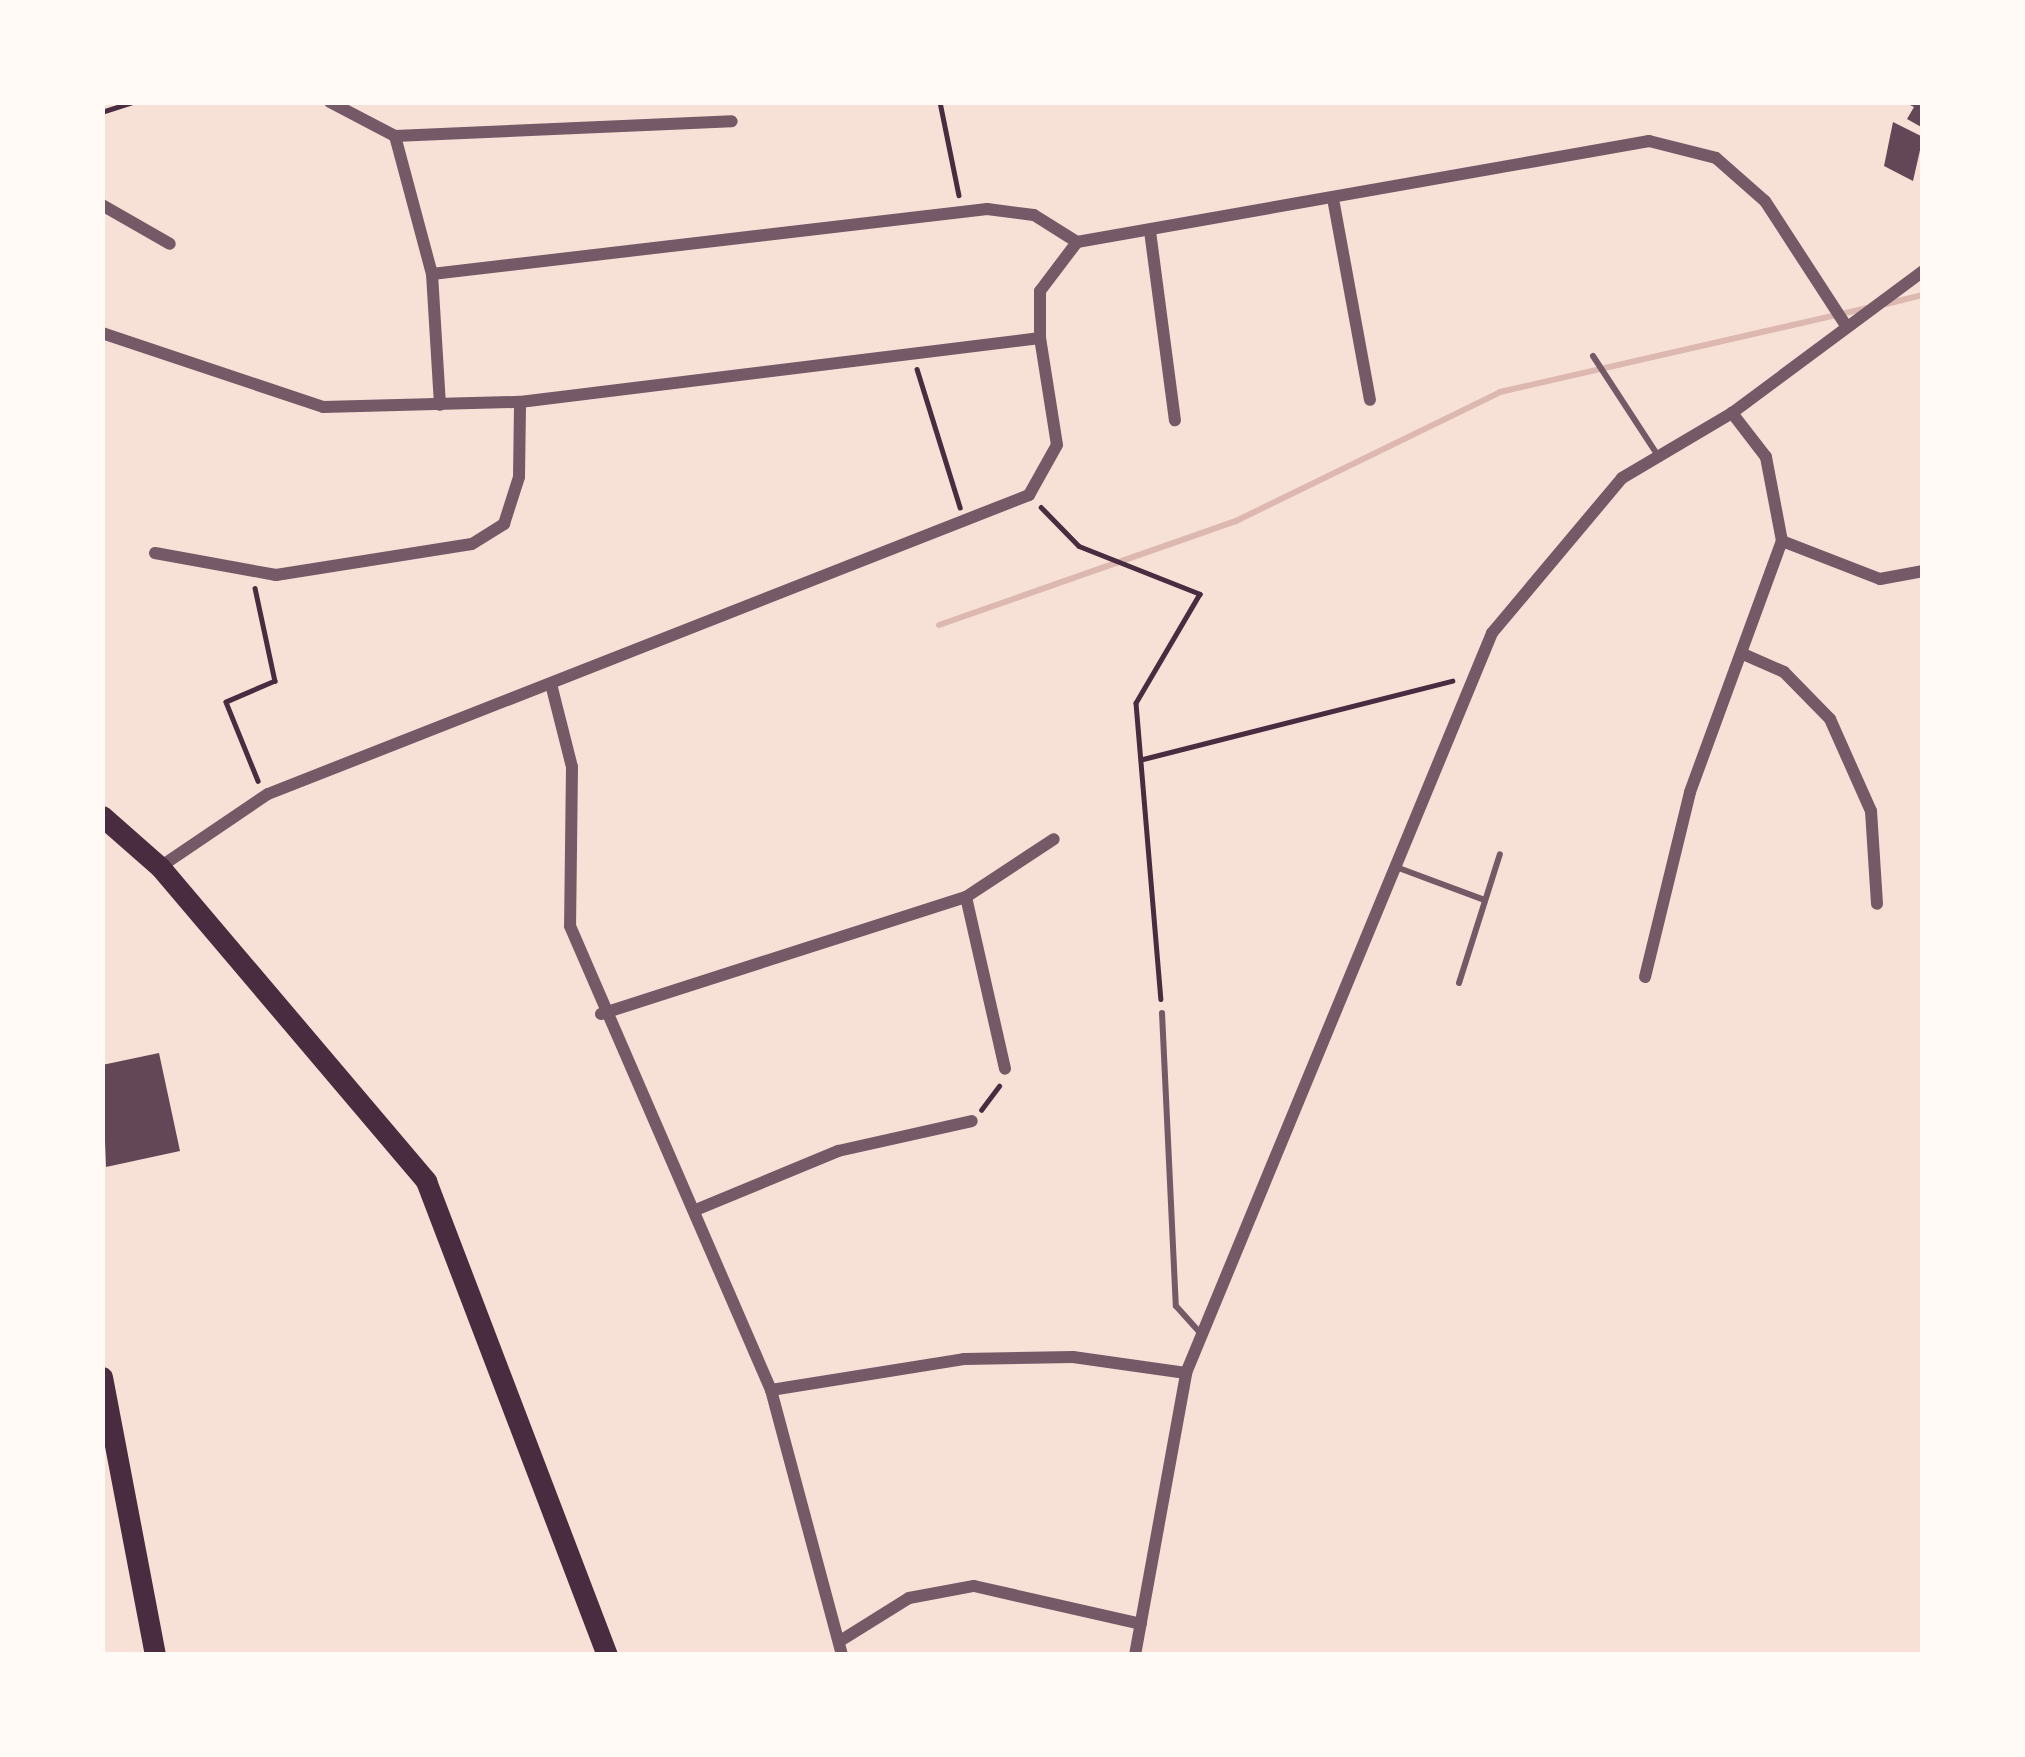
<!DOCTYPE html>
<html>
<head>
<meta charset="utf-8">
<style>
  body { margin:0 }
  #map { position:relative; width:2025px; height:1757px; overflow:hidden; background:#f7e1d7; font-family:"Space Grotesk",sans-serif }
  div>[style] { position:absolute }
  .stream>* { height:6px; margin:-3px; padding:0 3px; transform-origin:3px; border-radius:3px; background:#dcb8b0 }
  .building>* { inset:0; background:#644757 }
  .path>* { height:4.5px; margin:-2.25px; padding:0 2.25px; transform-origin:2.25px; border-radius:2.25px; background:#4a2c40 }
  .service>* { height:6px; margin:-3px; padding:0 3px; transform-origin:3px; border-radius:3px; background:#755966 }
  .minor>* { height:12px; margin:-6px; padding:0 6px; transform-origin:6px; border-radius:6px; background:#755966 }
  .primary>* { height:21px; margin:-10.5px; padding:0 10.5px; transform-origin:10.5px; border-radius:10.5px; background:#4a2c40 }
  .trunk>* { height:21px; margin:-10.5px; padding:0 10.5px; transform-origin:10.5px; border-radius:10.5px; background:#4a2c40 }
  span { translate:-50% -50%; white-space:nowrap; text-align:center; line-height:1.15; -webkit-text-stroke:10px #fffaf5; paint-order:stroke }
  .frame { position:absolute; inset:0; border:105px solid #fffaf5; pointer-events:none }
</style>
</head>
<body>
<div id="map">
  <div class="stream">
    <div style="left:1886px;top:304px;width:38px;rotate:-14deg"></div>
    <div style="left:939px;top:625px;width:315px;rotate:-19.3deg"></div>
    <div style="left:1236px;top:521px;width:294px;rotate:-26deg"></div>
    <div style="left:1500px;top:392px;width:376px;rotate:-12.9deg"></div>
  </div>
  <div class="building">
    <div style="clip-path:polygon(1904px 102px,1923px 102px,1923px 128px,1907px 119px,1914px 107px)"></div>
    <div style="clip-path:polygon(1893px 122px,1923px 137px,1913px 181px,1884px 166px)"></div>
    <div style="clip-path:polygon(159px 1053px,180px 1151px,106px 1167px,102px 1065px)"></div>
  </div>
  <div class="path">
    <div style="left:940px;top:102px;width:95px;rotate:78.5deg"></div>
    <div style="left:102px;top:112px;width:33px;rotate:-18deg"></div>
    <div style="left:917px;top:369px;width:145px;rotate:72.7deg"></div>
    <div style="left:1041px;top:507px;width:54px;rotate:45.7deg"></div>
    <div style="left:1079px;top:546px;width:130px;rotate:21.6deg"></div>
    <div style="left:1200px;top:594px;width:126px;rotate:120.4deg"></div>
    <div style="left:1136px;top:703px;width:297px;rotate:85.2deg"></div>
    <div style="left:255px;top:588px;width:95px;rotate:77.9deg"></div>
    <div style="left:275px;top:681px;width:53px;rotate:156.8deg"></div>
    <div style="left:226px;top:702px;width:85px;rotate:67.9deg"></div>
    <div style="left:1143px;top:759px;width:319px;rotate:-14.2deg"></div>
    <div style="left:981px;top:1110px;width:30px;rotate:-53deg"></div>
  </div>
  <div class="service">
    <div style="left:1593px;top:356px;width:113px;rotate:56.9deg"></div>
    <div style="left:1396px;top:867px;width:92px;rotate:20.4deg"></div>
    <div style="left:1459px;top:983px;width:135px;rotate:-72.4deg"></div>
    <div style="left:1162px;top:1013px;width:293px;rotate:87.3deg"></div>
    <div style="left:1176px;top:1306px;width:38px;rotate:48deg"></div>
  </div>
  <div class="minor">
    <div style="left:330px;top:102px;width:73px;rotate:27.6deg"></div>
    <div style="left:395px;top:136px;width:143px;rotate:75deg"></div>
    <div style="left:432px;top:274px;width:131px;rotate:86.5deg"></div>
    <div style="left:395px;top:136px;width:337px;rotate:-2.5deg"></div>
    <div style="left:1334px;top:204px;width:199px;rotate:79.6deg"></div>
    <div style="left:102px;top:205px;width:78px;rotate:29.8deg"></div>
    <div style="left:1150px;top:231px;width:191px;rotate:82.5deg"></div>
    <div style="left:432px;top:274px;width:559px;rotate:-6.68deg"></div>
    <div style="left:987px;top:209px;width:47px;rotate:7.3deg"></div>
    <div style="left:1034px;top:215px;width:51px;rotate:32.1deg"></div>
    <div style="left:102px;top:333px;width:233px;rotate:18.5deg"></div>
    <div style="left:323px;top:407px;width:197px;rotate:-1.5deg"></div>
    <div style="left:520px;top:402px;width:524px;rotate:-7.02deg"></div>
    <div style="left:1040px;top:338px;width:47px;rotate:-90deg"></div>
    <div style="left:1040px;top:291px;width:61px;rotate:-52.9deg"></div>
    <div style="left:1077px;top:242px;width:581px;rotate:-10.01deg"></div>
    <div style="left:1649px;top:141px;width:69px;rotate:14.2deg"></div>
    <div style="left:1716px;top:158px;width:65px;rotate:41.3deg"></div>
    <div style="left:1765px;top:201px;width:147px;rotate:57deg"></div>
    <div style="left:1782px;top:541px;width:105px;rotate:21.2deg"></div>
    <div style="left:1880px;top:579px;width:44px;rotate:-10.5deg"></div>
    <div style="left:155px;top:553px;width:123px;rotate:10.3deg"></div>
    <div style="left:276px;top:575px;width:198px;rotate:-9deg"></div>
    <div style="left:472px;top:544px;width:38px;rotate:-32deg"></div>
    <div style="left:504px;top:524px;width:49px;rotate:-72.3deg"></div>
    <div style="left:519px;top:477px;width:75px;rotate:-89.2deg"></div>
    <div style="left:1743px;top:654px;width:45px;rotate:23.7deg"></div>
    <div style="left:1784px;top:672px;width:66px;rotate:45.6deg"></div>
    <div style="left:1830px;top:719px;width:101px;rotate:66deg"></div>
    <div style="left:1871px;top:811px;width:93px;rotate:86.3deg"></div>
    <div style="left:552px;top:688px;width:81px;rotate:75.8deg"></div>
    <div style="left:572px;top:767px;width:159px;rotate:90.7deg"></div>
    <div style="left:570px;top:926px;width:506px;rotate:66.58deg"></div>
    <div style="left:771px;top:1390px;width:274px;rotate:75deg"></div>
    <div style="left:160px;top:867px;width:130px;rotate:-34.1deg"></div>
    <div style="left:268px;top:794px;width:818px;rotate:-21.45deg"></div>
    <div style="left:1029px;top:495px;width:57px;rotate:-60.8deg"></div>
    <div style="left:1057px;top:445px;width:108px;rotate:-99deg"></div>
    <div style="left:966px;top:897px;width:176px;rotate:77.2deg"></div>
    <div style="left:1645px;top:977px;width:190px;rotate:-76.3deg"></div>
    <div style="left:1690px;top:792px;width:267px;rotate:-69.9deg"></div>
    <div style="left:1782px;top:541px;width:86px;rotate:-100.8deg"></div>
    <div style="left:1766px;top:457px;width:56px;rotate:-127.7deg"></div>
    <div style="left:601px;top:1014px;width:383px;rotate:-17.8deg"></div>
    <div style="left:966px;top:897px;width:105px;rotate:-33.4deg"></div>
    <div style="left:698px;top:1209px;width:152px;rotate:-22.5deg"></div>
    <div style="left:838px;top:1151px;width:137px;rotate:-12.6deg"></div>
    <div style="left:771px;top:1390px;width:195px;rotate:-9.1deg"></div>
    <div style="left:964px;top:1359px;width:109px;rotate:-1.1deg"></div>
    <div style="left:1073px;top:1357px;width:114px;rotate:8.1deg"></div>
    <div style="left:840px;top:1641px;width:81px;rotate:-31.9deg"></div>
    <div style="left:909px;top:1598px;width:66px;rotate:-10.5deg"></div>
    <div style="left:974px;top:1586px;width:171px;rotate:12.8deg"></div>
    <div style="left:1135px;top:1655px;width:287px;rotate:-79.7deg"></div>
    <div style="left:1186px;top:1373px;width:801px;rotate:-67.53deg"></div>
    <div style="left:1492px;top:633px;width:202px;rotate:-50deg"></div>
    <div style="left:1622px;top:478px;width:128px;rotate:-30.6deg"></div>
    <div style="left:1732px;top:413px;width:238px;rotate:-36.6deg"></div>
  </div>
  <div class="primary">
    <div style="left:102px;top:1377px;width:283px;rotate:79.2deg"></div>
  </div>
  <div class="trunk">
    <div style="left:102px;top:816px;width:77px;rotate:41.3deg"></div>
    <div style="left:160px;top:867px;width:412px;rotate:49.7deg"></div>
    <div style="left:426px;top:1181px;width:507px;rotate:69.1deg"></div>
  </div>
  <div class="frame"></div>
</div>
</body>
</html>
